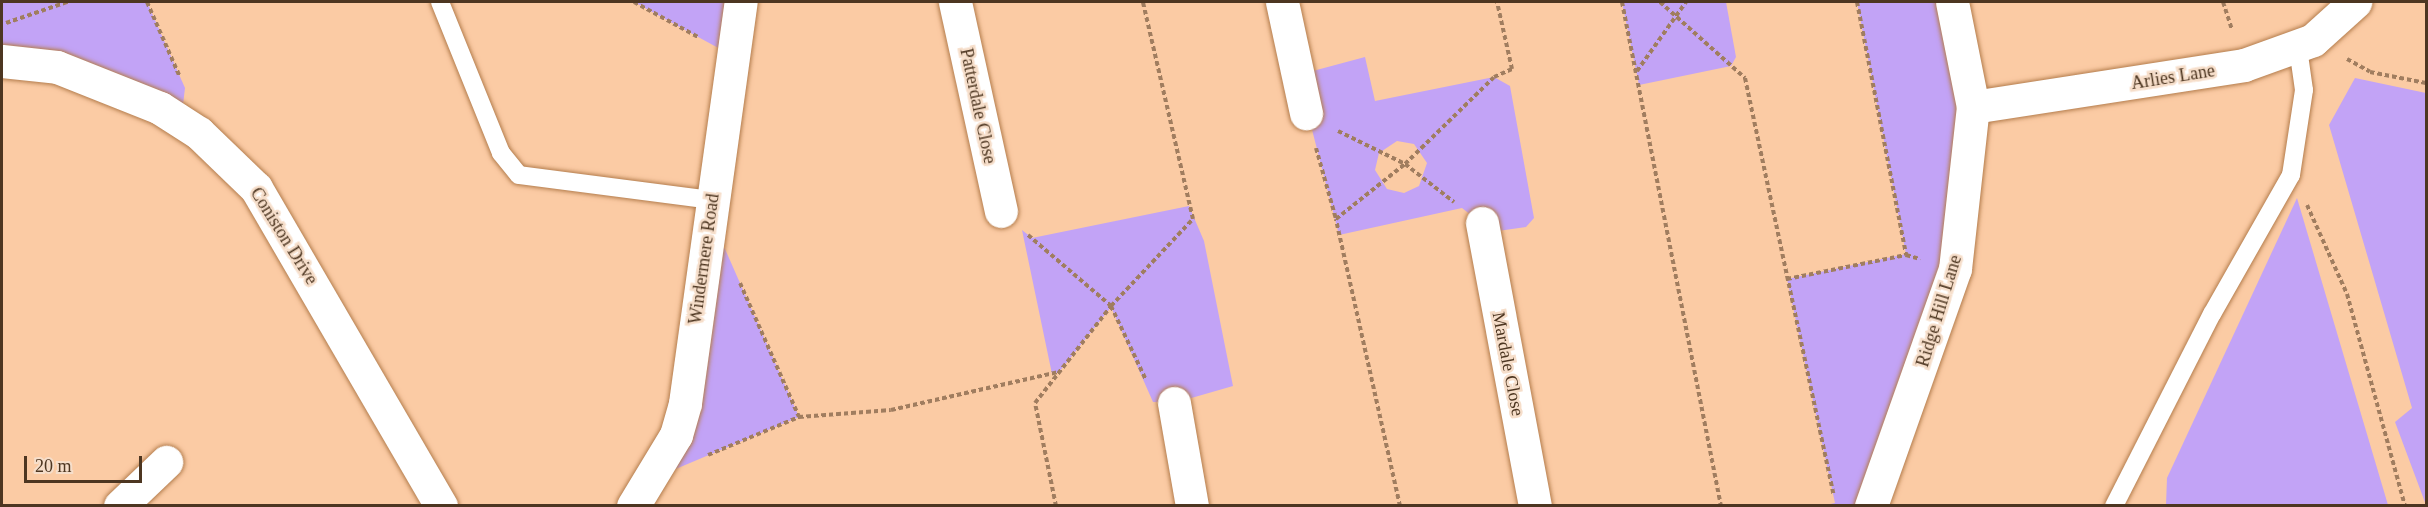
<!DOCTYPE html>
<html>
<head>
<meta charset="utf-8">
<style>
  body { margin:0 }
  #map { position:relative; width:2428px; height:507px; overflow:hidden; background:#fbcba4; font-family:Georgia,serif }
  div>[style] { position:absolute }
  .green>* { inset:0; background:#c2a3f6 }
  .path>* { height:4px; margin-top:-2px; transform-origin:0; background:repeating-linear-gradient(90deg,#a07d5f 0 4.5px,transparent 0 7.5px) }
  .roads { filter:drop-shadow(0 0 2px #b47d4d) drop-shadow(0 0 2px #b47d4d) }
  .service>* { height:18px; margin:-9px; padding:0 9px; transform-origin:9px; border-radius:9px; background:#fff }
  .minor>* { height:33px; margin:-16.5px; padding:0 16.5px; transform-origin:16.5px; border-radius:16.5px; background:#fff }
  span { translate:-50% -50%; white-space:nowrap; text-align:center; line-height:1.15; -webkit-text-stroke:5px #f6deca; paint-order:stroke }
  .street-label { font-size:18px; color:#4d3621 }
  .frame { position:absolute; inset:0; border:3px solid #4d3621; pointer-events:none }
  .scale { position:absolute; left:24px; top:456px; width:118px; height:27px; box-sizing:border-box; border:3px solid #4d3621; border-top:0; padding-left:8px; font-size:18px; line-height:21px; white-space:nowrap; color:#4d3621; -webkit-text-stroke:4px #f6deca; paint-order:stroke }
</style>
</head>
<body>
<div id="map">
  <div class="green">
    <div style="clip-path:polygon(2px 2px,147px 2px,185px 88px,181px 121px,2px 61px)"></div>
    <div style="clip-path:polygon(634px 2px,741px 2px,733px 56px)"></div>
    <div style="clip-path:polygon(1622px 2px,1726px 2px,1736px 57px,1731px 66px,1639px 85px)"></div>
    <div style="clip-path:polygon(1857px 2px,1952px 2px,1962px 221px,1871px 505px,1826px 505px,1835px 503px,1787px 279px,1906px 254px)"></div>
    <div style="clip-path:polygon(evenodd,1365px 57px,1375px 101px,1494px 77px,1510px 86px,1534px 218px,1526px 227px,1484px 233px,1481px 223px,1462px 208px,1339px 235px,1298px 75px,1365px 57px,1397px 141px,1414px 144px,1427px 163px,1419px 186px,1404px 193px,1387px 189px,1375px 170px,1379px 153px,1397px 141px)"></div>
    <div style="clip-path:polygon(2355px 78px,2426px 93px,2426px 505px,2395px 422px,2412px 408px,2329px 125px)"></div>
    <div style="clip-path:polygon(2297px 198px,2388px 505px,2166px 505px,2167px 478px)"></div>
    <div style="clip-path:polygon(1189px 206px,1204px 241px,1233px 386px,1174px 403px,1153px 402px,1111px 307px,1059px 372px,1052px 374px,1022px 230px,1032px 238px)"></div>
    <div style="clip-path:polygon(707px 228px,725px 249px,799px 417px,652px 479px)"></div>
  </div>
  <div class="path">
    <div style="left:147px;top:2px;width:82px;rotate:66.3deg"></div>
    <div style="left:634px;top:2px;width:73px;rotate:28.7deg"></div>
    <div style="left:1622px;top:2px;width:514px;rotate:78.89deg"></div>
    <div style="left:1660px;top:2px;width:114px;rotate:41.8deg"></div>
    <div style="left:1745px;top:78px;width:427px;rotate:78deg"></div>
    <div style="left:1857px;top:2px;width:258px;rotate:79deg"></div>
    <div style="left:1906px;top:255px;width:15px;rotate:16deg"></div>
    <div style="left:2223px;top:2px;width:28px;rotate:72deg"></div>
    <div style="left:6px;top:23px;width:65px;rotate:-19deg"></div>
    <div style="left:2347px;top:59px;width:26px;rotate:29deg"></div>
    <div style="left:2370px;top:72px;width:57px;rotate:11.1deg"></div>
    <div style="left:1637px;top:71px;width:85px;rotate:-54.6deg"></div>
    <div style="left:1338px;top:131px;width:75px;rotate:26.2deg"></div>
    <div style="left:1405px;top:164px;width:62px;rotate:37.8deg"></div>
    <div style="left:1316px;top:148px;width:74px;rotate:74.3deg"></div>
    <div style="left:2307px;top:205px;width:98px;rotate:65.8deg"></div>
    <div style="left:2347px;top:294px;width:220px;rotate:74.7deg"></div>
    <div style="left:1028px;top:235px;width:109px;rotate:40.5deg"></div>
    <div style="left:1111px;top:306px;width:82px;rotate:64.7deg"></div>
    <div style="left:1787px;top:279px;width:121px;rotate:-11.4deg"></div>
    <div style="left:740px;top:283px;width:146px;rotate:66.2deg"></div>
    <div style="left:708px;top:455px;width:99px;rotate:-22.7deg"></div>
    <div style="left:799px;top:417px;width:92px;rotate:-4.4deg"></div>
    <div style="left:891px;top:410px;width:171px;rotate:-12.8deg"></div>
    <div style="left:1056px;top:506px;width:105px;rotate:-101.5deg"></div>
    <div style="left:1035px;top:403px;width:123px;rotate:-51.9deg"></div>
    <div style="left:1111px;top:306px;width:120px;rotate:-46.7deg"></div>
    <div style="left:1193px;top:219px;width:223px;rotate:-103deg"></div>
    <div style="left:1400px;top:506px;width:294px;rotate:-102.6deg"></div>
    <div style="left:1336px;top:219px;width:88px;rotate:-38.6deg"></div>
    <div style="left:1405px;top:164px;width:124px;rotate:-44.3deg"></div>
    <div style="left:1494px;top:77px;width:20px;rotate:-24deg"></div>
    <div style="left:1512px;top:69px;width:69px;rotate:-102.6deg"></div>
  </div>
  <div class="roads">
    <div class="service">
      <div style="left:440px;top:2px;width:163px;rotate:68deg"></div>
      <div style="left:501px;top:153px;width:28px;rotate:51deg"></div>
      <div style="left:519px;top:175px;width:194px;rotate:7.4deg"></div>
      <div style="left:2114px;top:506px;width:216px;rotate:-63deg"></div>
      <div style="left:2212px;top:314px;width:160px;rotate:-60.4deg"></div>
      <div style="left:2291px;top:175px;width:86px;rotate:-81.3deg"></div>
      <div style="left:2304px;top:90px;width:42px;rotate:-98.1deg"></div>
    </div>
    <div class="minor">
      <div style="left:955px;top:2px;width:214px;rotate:77.6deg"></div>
      <div style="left:1282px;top:2px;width:114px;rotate:77.8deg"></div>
      <div style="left:2px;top:61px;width:55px;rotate:6.2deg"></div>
      <div style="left:57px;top:67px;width:111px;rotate:21.7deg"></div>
      <div style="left:160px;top:108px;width:46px;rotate:32.7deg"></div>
      <div style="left:199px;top:133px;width:79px;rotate:44deg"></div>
      <div style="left:256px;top:188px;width:368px;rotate:59.8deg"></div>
      <div style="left:1973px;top:107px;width:274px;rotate:-8.8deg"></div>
      <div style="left:2244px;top:65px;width:73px;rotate:-19.9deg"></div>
      <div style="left:2313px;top:40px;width:57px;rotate:-42.1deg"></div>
      <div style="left:1482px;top:223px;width:288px;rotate:79.4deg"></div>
      <div style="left:1174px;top:403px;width:105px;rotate:80.1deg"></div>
      <div style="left:120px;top:506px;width:64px;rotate:-43.7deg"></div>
      <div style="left:633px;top:506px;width:83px;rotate:-58.8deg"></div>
      <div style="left:676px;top:435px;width:33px;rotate:-74deg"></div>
      <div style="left:685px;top:403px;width:405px;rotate:-82.1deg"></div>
      <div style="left:1871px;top:506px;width:251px;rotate:-70.5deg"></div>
      <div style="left:1955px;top:269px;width:163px;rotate:-83.7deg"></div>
      <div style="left:1973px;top:107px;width:107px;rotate:-101.3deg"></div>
    </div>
  </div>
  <div class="street-label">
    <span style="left:2173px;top:77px;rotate:-9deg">Arlies Lane</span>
    <span style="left:978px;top:106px;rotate:78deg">Patterdale Close</span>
    <span style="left:284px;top:236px;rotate:58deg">Coniston Drive</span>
    <span style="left:704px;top:259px;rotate:-82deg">Windermere Road</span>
    <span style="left:1939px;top:311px;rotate:-73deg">Ridge Hill Lane</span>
    <span style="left:1508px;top:364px;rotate:79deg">Mardale Close</span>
  </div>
  <div class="frame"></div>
  <div class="scale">20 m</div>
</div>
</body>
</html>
